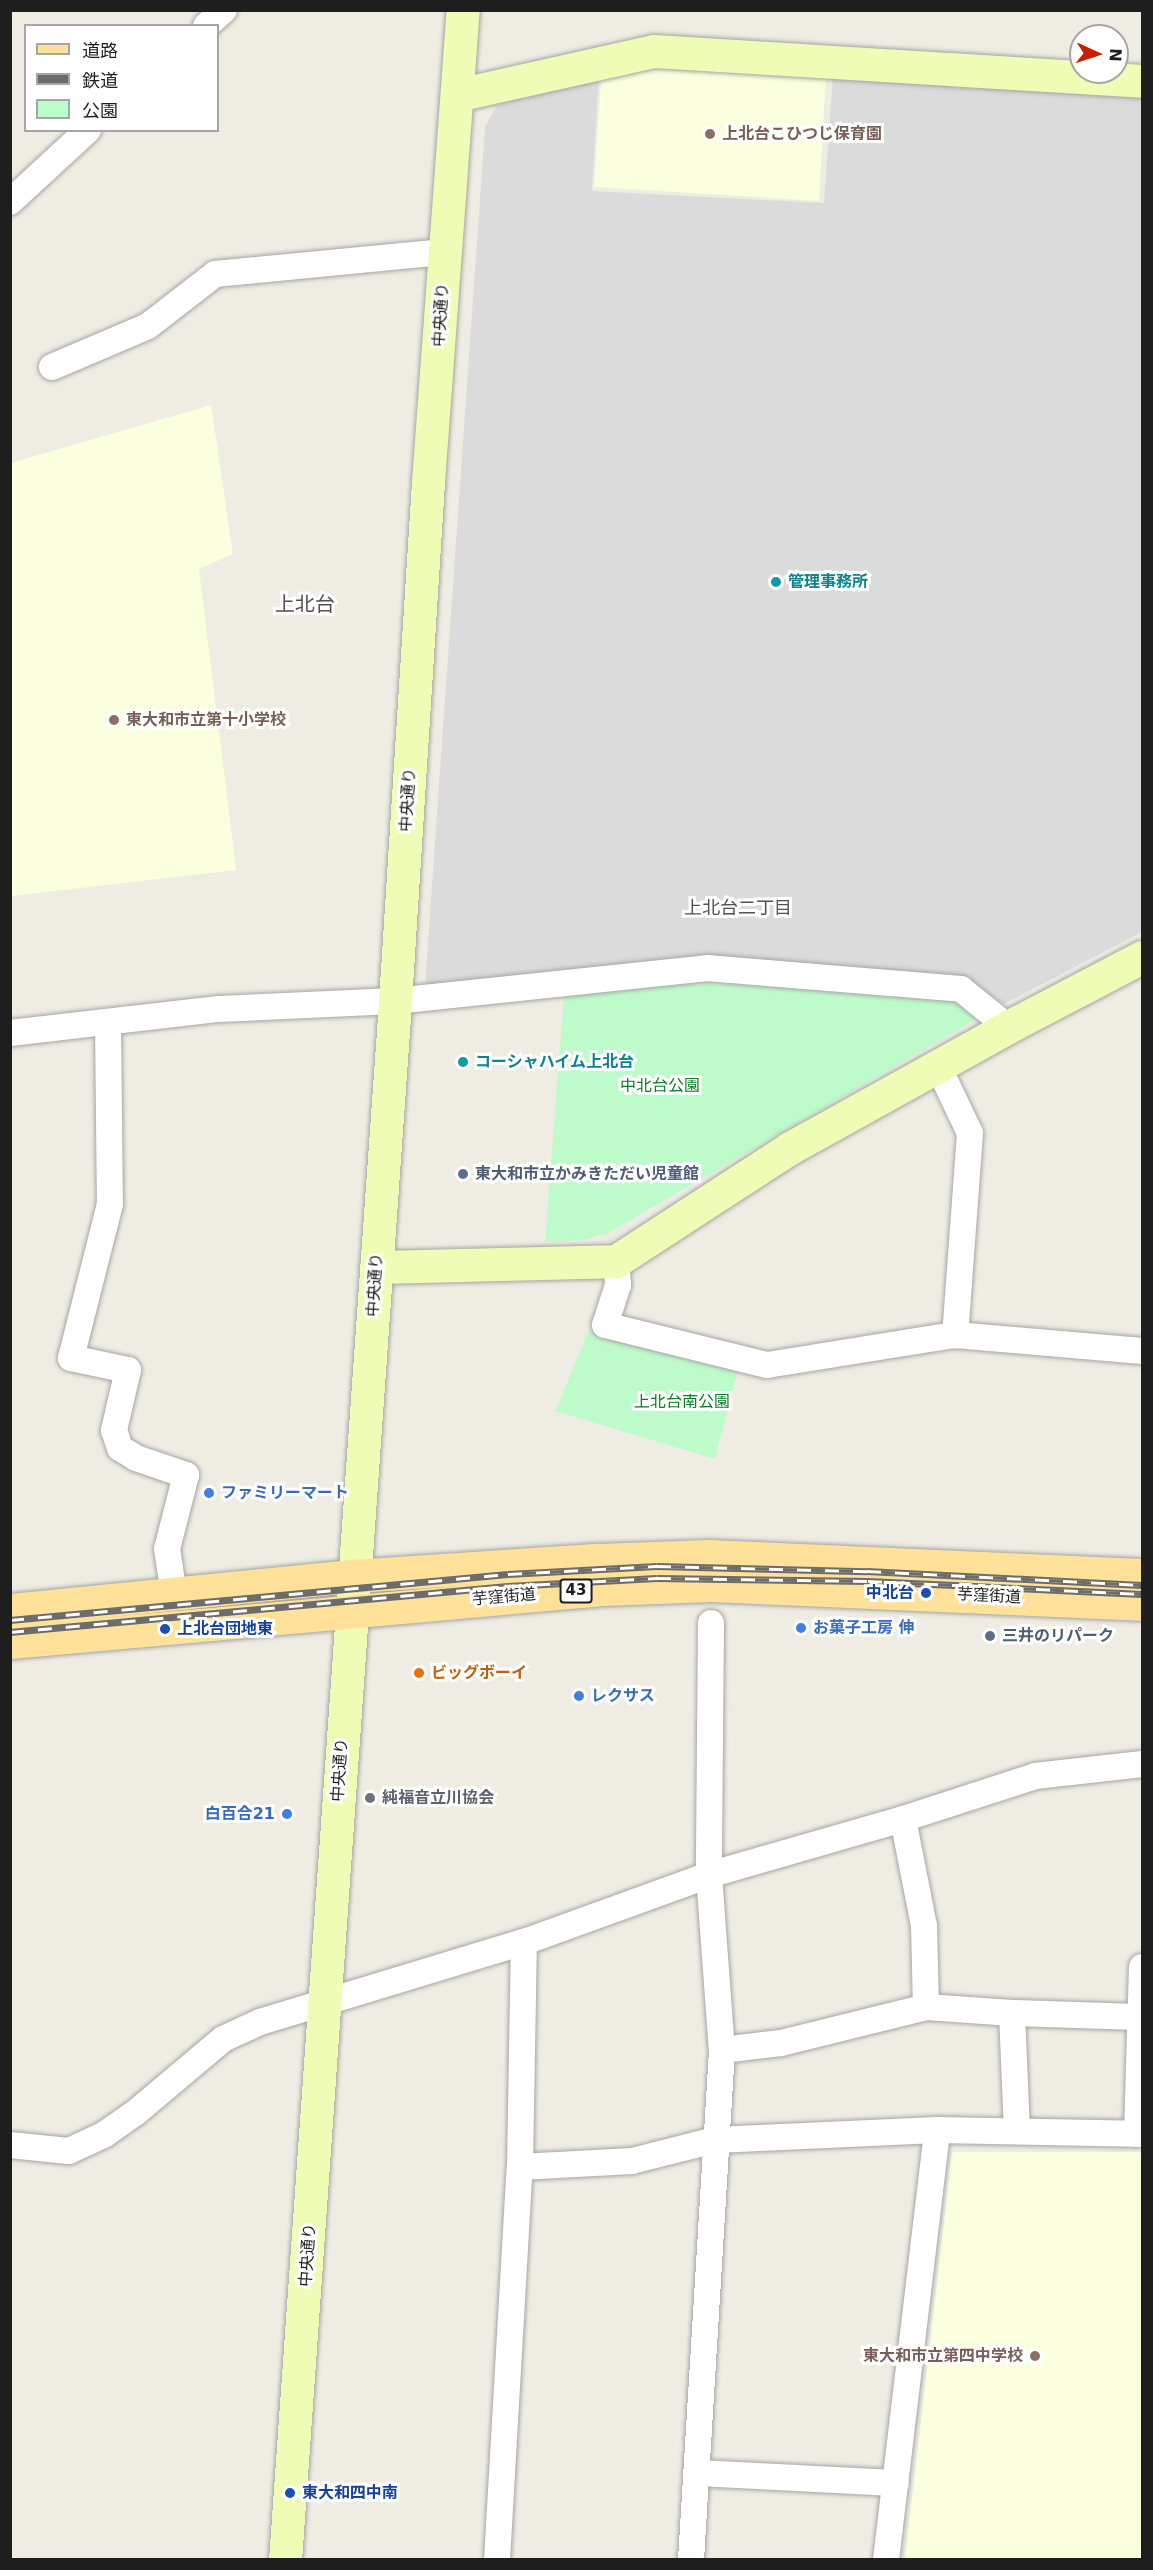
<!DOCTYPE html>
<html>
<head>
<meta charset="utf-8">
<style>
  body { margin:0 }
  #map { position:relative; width:1153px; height:2570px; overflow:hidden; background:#efede3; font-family:"DejaVu Sans","Noto Sans JP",sans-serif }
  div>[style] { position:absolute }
  .residential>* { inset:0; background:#dcdbdb }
  .education>* { inset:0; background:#faffdd }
  .park>* { inset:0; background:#befbcb }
  .roads { filter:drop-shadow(0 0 2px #a5a5a5) drop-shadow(0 0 2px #a5a5a5) }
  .street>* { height:26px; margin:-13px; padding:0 13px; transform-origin:13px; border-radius:13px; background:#fff }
  .secondary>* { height:33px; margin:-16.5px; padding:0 16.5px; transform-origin:16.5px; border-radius:16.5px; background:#eefcb5 }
  .primary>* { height:33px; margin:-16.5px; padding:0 16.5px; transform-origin:16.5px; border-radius:16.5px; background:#ffe199 }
  .rail>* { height:7px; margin-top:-3.5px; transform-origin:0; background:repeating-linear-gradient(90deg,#fff 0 14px,#6c6c6c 0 28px); box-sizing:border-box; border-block:2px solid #6c6c6c }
  .dots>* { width:16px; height:16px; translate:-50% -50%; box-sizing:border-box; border:3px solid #fff; border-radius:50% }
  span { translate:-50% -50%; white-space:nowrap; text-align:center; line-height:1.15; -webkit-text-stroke:6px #fff; paint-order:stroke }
  .shield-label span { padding:2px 4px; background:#fff; border:2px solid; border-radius:4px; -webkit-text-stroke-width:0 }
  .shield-label { font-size:15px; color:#1e1e1e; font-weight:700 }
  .education-label { font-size:16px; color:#785e54; font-weight:700 }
  .left { translate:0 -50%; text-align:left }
  .right { translate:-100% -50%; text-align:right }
  .street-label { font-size:16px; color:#1e1e1e }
  .culture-label { font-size:16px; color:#0d838f; font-weight:700 }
  .park-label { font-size:16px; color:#078022 }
  .service-label { font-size:16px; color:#4e5e75; font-weight:700 }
  .shop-label { font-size:16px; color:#366cbe; font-weight:700 }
  .transit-label { font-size:16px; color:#164399; font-weight:700 }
  .food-label { font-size:16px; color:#c56008; font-weight:700 }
  .worship-label { font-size:16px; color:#5b616d; font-weight:700 }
  .neighbourhood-label { font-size:18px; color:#515151 }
  .quarter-label { font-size:20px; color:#515151 }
  .frame { position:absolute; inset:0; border:12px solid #1e1e1e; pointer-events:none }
  .legend { position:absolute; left:24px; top:24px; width:195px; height:108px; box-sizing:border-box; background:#fff; border:2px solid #a5a5a5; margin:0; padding:8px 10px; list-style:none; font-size:18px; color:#1e1e1e }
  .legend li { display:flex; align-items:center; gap:12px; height:30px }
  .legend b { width:30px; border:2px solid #a5a5a5 }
  .north { position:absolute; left:1069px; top:24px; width:60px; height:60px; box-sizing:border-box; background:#fff; border:2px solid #a5a5a5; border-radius:50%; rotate:93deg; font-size:16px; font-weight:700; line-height:24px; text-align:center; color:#1e1e1e }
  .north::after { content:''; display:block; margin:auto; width:21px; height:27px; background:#cc1c00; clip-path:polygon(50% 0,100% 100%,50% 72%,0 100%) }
</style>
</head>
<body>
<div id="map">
  <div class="residential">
    <div style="clip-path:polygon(599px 75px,592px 191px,824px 203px,833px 75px,1142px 95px,1142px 932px,1004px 1004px,968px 981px,937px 975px,666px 959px,425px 985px,485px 127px,497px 105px)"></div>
  </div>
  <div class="education">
    <div style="clip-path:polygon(654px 62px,826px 72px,819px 201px,594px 187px,601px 81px,605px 75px)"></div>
    <div style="clip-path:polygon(211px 405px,233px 554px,199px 569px,236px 870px,11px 896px,11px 463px)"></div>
    <div style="clip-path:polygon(952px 2152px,1142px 2152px,1142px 2559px,905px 2559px)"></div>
  </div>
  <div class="park">
    <div style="clip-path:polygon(706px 983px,964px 999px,975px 1011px,975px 1020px,608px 1233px,584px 1240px,545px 1242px,564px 994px)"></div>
    <div style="clip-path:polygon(589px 1330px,738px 1370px,715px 1459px,555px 1411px)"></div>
  </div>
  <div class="roads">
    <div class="street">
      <div style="left:206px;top:26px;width:24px;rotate:-42deg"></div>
      <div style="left:10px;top:202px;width:106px;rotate:-42.7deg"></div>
      <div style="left:52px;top:367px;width:104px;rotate:-23.1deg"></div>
      <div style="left:148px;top:326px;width:85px;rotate:-37.8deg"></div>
      <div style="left:215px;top:274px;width:231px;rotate:-5.5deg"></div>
      <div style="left:108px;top:1022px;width:182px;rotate:89.4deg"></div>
      <div style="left:110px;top:1204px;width:159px;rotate:104.2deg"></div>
      <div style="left:71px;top:1358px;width:58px;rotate:11.9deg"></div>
      <div style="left:128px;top:1370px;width:62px;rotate:103.1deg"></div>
      <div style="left:114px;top:1430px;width:19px;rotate:72deg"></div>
      <div style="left:120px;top:1448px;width:19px;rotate:32deg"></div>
      <div style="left:136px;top:1458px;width:53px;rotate:18.8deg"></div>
      <div style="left:186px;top:1475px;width:76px;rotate:104.4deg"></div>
      <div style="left:167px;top:1549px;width:46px;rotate:81.2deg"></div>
      <div style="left:10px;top:1033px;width:210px;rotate:-6.6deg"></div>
      <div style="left:219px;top:1009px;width:176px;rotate:-2.6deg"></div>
      <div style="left:395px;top:1001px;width:314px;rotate:-6deg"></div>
      <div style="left:707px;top:968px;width:255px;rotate:4.7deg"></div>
      <div style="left:961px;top:989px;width:60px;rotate:39deg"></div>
      <div style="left:938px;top:1066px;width:74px;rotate:64.5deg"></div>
      <div style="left:970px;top:1133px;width:203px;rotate:94.2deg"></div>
      <div style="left:616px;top:1261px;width:24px;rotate:85deg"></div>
      <div style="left:618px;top:1285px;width:42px;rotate:108deg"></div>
      <div style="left:605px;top:1325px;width:167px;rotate:13.9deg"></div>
      <div style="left:767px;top:1365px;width:190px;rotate:-9.1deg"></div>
      <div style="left:955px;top:1335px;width:188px;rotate:4.9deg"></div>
      <div style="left:711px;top:1623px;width:252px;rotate:90.5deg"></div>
      <div style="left:709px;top:1875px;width:202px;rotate:-16.1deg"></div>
      <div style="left:903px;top:1819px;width:139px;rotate:-18deg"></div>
      <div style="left:1035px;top:1776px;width:108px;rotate:-6.4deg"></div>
      <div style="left:926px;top:2007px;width:86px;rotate:4deg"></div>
      <div style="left:1012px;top:2013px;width:117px;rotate:87.6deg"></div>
      <div style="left:1012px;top:2013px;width:128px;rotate:1.8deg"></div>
      <div style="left:10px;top:2145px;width:59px;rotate:5.8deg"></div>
      <div style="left:69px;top:2151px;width:40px;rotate:-25deg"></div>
      <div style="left:105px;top:2134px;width:35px;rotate:-35deg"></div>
      <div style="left:134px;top:2114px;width:116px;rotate:-40.1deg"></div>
      <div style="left:223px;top:2039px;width:41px;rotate:-24.7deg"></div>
      <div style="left:260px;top:2022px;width:276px;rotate:-16.9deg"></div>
      <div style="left:520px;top:2167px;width:112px;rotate:-3.1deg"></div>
      <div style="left:632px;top:2161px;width:86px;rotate:-14.2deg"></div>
      <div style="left:715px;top:2140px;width:222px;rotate:-2.6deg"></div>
      <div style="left:937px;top:2130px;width:200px;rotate:1.1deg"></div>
      <div style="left:1137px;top:2134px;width:167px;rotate:-88.3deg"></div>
      <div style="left:697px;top:2473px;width:199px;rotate:2.9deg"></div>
      <div style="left:497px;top:2560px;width:394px;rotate:-86.7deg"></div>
      <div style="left:520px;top:2167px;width:225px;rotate:-89deg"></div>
      <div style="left:524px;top:1942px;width:197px;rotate:-19.9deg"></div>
      <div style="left:709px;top:1875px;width:175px;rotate:85.8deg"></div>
      <div style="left:722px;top:2050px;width:59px;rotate:-6.8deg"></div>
      <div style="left:781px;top:2043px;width:149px;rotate:-13.9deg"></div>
      <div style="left:926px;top:2007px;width:81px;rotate:-91.4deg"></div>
      <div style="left:924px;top:1926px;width:109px;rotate:-101.1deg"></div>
      <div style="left:691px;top:2560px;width:511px;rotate:-86.52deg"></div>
      <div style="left:886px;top:2560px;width:433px;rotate:-83.2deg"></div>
    </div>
    <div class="secondary">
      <div style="left:457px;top:95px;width:202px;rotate:-12.6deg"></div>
      <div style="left:654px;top:51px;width:489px;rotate:3.5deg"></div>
      <div style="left:376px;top:1267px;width:240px;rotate:-1.4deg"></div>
      <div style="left:616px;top:1261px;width:207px;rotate:-33deg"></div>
      <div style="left:790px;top:1148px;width:249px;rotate:-29deg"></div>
      <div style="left:1008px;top:1027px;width:151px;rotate:-27.6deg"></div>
      <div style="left:285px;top:2560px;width:1563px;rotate:-85.96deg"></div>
      <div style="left:395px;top:1001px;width:520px;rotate:-86.36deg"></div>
      <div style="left:428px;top:482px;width:473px;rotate:-85.8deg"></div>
    </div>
    <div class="primary">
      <div style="left:10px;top:1610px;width:345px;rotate:-5.7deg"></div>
      <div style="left:353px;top:1576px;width:245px;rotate:-3.8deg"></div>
      <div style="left:597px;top:1560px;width:112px;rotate:-2deg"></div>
      <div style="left:709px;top:1556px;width:433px;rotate:2.5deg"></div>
      <div style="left:10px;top:1642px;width:595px;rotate:-5.11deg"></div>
      <div style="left:603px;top:1589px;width:108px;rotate:-2.1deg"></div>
      <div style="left:711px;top:1585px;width:431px;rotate:2.5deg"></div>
    </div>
  </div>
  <div class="rail">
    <div style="left:10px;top:1620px;width:500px;rotate:-5.28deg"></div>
    <div style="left:508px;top:1574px;width:149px;rotate:-3.1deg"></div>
    <div style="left:657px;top:1566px;width:210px;rotate:1.4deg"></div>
    <div style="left:867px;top:1571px;width:275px;rotate:2.9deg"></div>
    <div style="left:10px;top:1632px;width:500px;rotate:-5.28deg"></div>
    <div style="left:508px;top:1586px;width:149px;rotate:-3.1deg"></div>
    <div style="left:657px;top:1578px;width:211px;rotate:0.8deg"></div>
    <div style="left:868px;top:1581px;width:274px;rotate:2.7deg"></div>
  </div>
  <div class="dots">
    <div style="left:710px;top:134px;background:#8d6e63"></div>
    <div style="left:776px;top:582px;background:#0f9aa8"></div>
    <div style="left:114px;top:720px;background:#8d6e63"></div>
    <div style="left:463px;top:1062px;background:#0f9aa8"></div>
    <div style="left:463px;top:1174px;background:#5c6f8a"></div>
    <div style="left:209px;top:1493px;background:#3f7fe0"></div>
    <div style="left:926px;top:1593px;background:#1a4fb4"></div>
    <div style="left:801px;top:1628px;background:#3f7fe0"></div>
    <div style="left:165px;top:1629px;background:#1a4fb4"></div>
    <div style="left:990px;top:1636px;background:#5c6f8a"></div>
    <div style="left:419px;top:1673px;background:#e8710a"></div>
    <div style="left:579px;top:1696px;background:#3f7fe0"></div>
    <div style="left:370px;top:1798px;background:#6b7280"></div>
    <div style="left:287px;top:1814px;background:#3f7fe0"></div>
    <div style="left:1035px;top:2356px;background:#8d6e63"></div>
    <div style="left:290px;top:2493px;background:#1a4fb4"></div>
  </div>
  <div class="shield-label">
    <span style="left:576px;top:1591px">43</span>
  </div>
  <div class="education-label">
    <span class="left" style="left:722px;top:134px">上北台こひつじ保育園</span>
    <span class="left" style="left:126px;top:720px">東大和市立第十小学校</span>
    <span class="right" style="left:1023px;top:2356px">東大和市立第四中学校</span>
  </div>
  <div class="street-label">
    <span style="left:441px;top:315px;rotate:-86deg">中央通り</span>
    <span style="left:408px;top:800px;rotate:-86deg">中央通り</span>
    <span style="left:375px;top:1285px;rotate:-86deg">中央通り</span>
    <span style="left:989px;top:1596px;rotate:3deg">芋窪街道</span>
    <span style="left:504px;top:1597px;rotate:-5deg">芋窪街道</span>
    <span style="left:340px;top:1770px;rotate:-86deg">中央通り</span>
    <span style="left:308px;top:2255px;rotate:-86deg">中央通り</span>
  </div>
  <div class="culture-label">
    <span class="left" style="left:788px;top:582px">管理事務所</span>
    <span class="left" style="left:475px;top:1062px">コーシャハイム上北台</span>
  </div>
  <div class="park-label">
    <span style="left:660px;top:1086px">中北台公園</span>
    <span style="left:682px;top:1402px">上北台南公園</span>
  </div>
  <div class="service-label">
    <span class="left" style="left:475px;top:1174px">東大和市立かみきただい児童館</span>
    <span class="left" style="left:1002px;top:1636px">三井のリパーク</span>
  </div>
  <div class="shop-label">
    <span class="left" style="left:221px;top:1493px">ファミリーマート</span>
    <span class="left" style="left:813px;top:1628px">お菓子工房 伸</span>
    <span class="left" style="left:591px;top:1696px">レクサス</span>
    <span class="right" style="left:275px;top:1814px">白百合21</span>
  </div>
  <div class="transit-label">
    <span class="right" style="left:914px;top:1593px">中北台</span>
    <span class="left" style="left:177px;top:1629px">上北台団地東</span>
    <span class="left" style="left:302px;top:2493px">東大和四中南</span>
  </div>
  <div class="food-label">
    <span class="left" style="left:431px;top:1673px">ビッグボーイ</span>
  </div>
  <div class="worship-label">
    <span class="left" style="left:382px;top:1798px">純福音立川協会</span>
  </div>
  <div class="neighbourhood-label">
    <span style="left:738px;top:908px">上北台二丁目</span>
  </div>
  <div class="quarter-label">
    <span style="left:305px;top:604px">上北台</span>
  </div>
  <div class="frame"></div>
  <ul class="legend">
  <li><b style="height:8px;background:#ffe199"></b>道路</li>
  <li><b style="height:8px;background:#6c6c6c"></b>鉄道</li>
  <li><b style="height:16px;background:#befbcb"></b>公園</li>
  </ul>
  <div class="north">N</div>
</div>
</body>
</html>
